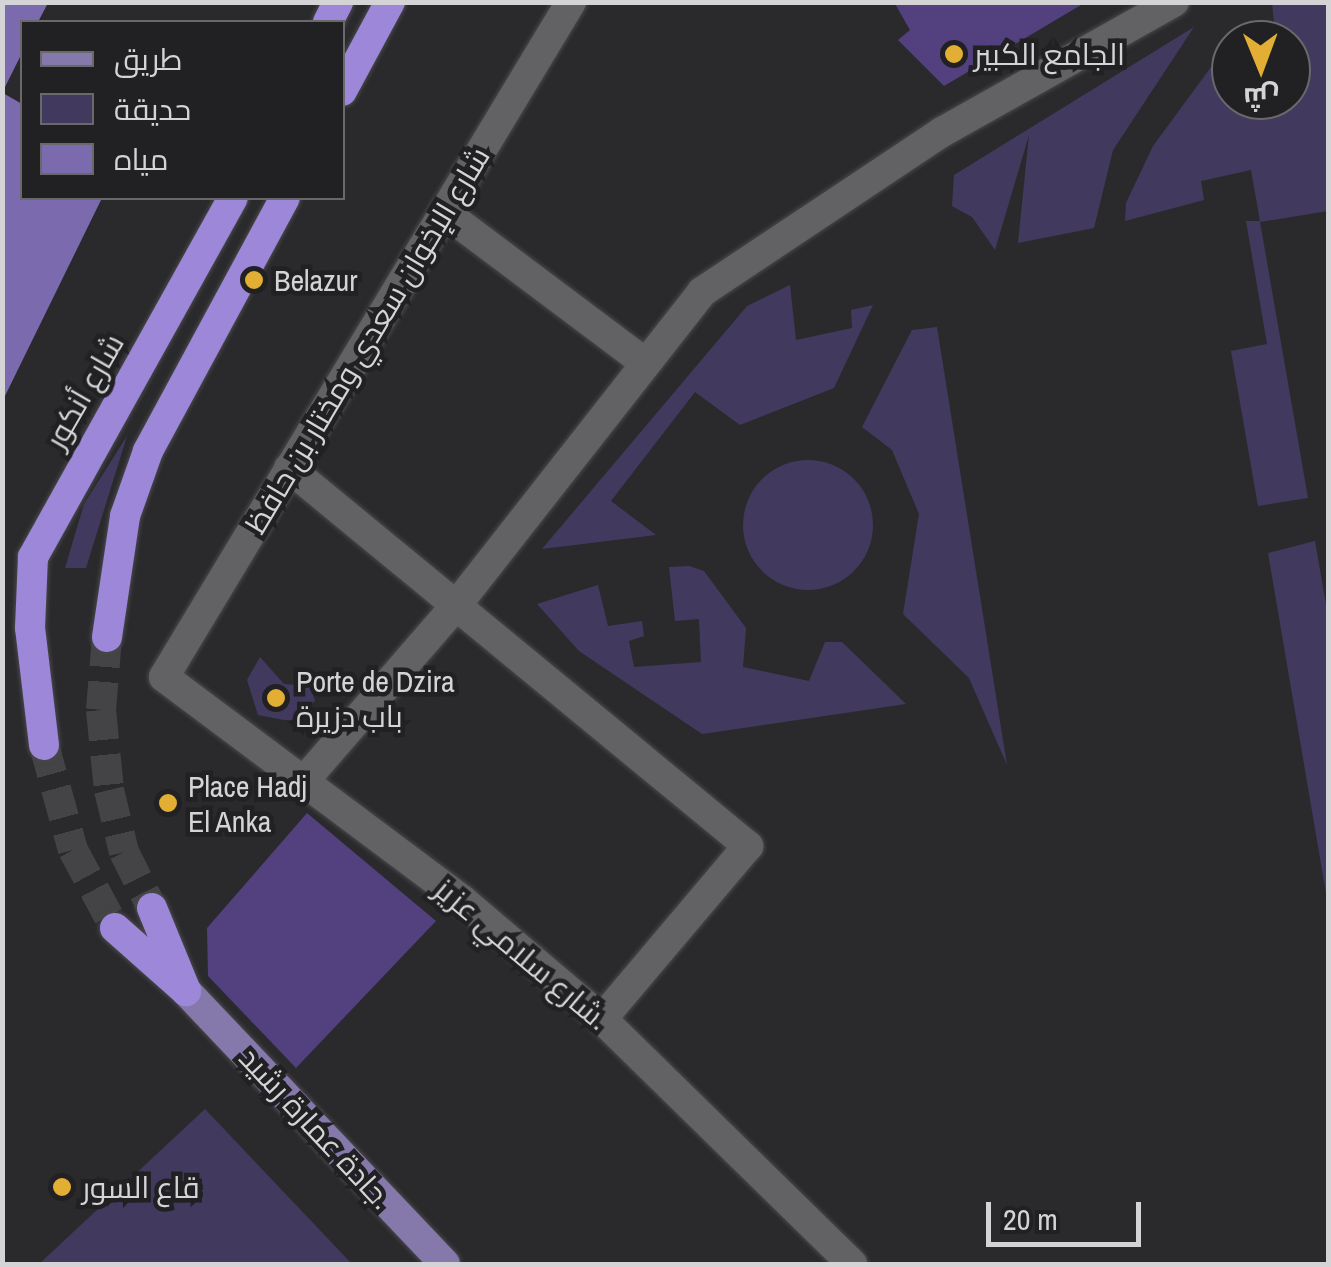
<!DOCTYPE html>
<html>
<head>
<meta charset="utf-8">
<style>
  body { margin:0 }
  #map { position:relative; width:1331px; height:1267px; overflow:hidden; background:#2a2a2d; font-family:"Archivo Narrow",Cairo,sans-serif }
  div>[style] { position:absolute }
  .green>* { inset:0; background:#42395e }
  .round { border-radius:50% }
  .water>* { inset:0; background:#7b6aad }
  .building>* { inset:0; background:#52407f }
  .highway-tunnel>* { height:30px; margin-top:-15px; transform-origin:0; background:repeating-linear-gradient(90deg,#444446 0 30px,transparent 0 45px) }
  .roads { filter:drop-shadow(0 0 2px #49484b) drop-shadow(0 0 2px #49484b) }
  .minor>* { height:30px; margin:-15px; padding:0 15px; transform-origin:15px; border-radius:15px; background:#626265 }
  .major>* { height:30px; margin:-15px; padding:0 15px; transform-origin:15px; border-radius:15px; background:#8578ab }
  .highway>* { height:30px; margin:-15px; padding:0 15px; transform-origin:15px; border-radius:15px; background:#9c87d9 }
  .dots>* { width:28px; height:28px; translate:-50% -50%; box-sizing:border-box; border:5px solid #212023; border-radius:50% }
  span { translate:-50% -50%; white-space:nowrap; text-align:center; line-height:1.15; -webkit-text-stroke:9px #212023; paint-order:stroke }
  .poi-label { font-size:30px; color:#d4d4d6 }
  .left { translate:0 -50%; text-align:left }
  .street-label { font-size:30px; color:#d4d4d6 }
  .frame { position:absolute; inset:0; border:5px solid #d4d4d6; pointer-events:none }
  .legend { position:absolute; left:20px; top:20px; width:325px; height:180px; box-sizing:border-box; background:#212023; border:2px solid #69686b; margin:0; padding:12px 18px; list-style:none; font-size:30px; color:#d4d4d6 }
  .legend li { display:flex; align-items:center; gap:20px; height:50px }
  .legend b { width:50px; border:2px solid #69686b }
  .north { position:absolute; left:1211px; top:20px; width:100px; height:100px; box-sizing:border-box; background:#212023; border:2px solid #69686b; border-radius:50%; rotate:179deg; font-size:28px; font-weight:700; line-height:40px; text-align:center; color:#d4d4d6 }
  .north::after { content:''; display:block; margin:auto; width:35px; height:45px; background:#e2af34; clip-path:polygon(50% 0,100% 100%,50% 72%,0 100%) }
  .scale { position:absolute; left:986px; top:1202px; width:155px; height:45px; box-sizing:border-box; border:5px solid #d4d4d6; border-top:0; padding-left:12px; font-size:30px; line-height:35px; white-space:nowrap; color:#d4d4d6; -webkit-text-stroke:8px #212023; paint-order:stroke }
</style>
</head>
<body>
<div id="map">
  <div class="green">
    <div style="clip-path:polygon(1272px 3px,1328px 3px,1328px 211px,1260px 222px,1308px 498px,1258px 506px,1231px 351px,1267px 344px,1246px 221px,1260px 221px,1251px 170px,1201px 181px,1204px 200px,1125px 221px,1126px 203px,1153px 146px,1228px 44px,1231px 100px,1291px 100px,1291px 40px,1245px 40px,1275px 33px)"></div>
    <div style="clip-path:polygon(1194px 27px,1113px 150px,1094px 228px,1018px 243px,1029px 135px,995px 250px,972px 217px,952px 206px,954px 175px)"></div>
    <div style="clip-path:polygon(790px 285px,796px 340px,852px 328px,851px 310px,873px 305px,834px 388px,740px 425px,695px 392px,611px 501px,656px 535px,542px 549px,747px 306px)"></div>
    <div style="clip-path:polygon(937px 327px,1007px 765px,969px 678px,903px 614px,919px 514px,892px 450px,862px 427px,912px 330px)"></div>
    <div style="clip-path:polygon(127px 436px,86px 568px,65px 568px,84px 504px)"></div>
    <div class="round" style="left:743px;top:460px;width:130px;height:130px"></div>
    <div style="clip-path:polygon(1315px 541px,1328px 616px,1328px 905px,1268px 553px)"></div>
    <div style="clip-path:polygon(689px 566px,704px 571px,746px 628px,743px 667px,809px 681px,825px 642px,842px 642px,906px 704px,702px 734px,579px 651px,537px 604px,598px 585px,608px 626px,642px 621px,644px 636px,629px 641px,634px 667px,701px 662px,699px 619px,675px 621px,669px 567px)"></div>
    <div style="clip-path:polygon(260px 657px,284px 684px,309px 686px,315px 700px,307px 713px,289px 721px,258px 715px,247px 680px)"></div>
    <div style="clip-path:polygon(205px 1109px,352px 1264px,39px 1264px)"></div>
  </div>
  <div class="water">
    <div style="clip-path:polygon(3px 2px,48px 3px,38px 22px,22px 22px,22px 53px,3px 91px)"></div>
    <div style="clip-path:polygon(3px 93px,22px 104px,22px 198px,102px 198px,3px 400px)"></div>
  </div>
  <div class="building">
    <div style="clip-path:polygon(894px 2px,1086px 2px,944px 86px,898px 40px,910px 30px)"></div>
    <div style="clip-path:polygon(307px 813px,436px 921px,296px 1068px,208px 976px,207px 928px)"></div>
  </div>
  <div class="highway-tunnel">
    <div style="left:107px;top:637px;width:73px;rotate:94.7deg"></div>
    <div style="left:101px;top:710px;width:80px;rotate:84.3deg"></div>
    <div style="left:109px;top:790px;width:64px;rotate:76.4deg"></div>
    <div style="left:124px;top:852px;width:63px;rotate:63.4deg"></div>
    <div style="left:44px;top:745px;width:109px;rotate:74.6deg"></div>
    <div style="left:73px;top:850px;width:89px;rotate:61.7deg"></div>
  </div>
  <div class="roads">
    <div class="minor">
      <div style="left:571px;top:2px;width:788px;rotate:121.09deg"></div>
      <div style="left:164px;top:677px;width:374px;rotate:36.8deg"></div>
      <div style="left:463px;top:901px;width:182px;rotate:40.3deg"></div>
      <div style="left:602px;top:1019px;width:350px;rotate:44.4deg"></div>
      <div style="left:444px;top:212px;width:250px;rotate:36.9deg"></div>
      <div style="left:289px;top:468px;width:595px;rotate:39.47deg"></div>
      <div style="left:748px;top:846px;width:226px;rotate:130.2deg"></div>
      <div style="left:303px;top:782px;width:238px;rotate:-49.1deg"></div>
      <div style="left:459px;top:602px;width:394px;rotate:-51.9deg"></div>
      <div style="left:702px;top:292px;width:288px;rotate:-33.7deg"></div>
      <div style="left:942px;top:132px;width:266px;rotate:-29.3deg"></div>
    </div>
    <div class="major">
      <div style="left:186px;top:991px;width:376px;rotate:46.5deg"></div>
    </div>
    <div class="highway">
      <div style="left:328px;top:22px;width:22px;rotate:-63deg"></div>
      <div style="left:342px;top:91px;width:101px;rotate:-61.7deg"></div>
      <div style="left:107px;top:637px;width:122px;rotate:-81.5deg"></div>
      <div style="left:125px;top:516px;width:69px;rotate:-70.5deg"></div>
      <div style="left:148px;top:451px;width:288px;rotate:-61.6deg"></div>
      <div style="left:44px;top:745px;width:118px;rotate:-96.8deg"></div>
      <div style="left:30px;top:628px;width:71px;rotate:-87.6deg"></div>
      <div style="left:33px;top:557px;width:411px;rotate:-60.9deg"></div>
      <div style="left:152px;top:908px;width:90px;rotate:67.7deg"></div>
      <div style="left:115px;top:928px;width:95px;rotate:41.6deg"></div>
    </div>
  </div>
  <div class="dots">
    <div style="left:954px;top:54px;background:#e2af34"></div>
    <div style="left:254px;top:280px;background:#e2af34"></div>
    <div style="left:276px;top:698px;background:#e2af34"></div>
    <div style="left:168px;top:803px;background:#e2af34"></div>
    <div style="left:62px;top:1187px;background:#e2af34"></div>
  </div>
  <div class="poi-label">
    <span class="left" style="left:974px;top:54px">الجامع الكبير</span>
    <span class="left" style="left:274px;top:280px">Belazur</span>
    <span class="left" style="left:296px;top:698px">Porte de Dzira<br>باب دزيرة</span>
    <span class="left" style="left:188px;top:803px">Place Hadj<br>El Anka</span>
    <span class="left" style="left:82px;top:1187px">قاع السور</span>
  </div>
  <div class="street-label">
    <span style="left:367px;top:340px;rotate:-59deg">شارع الإخوان سعدي ومختار بن حافظ</span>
    <span style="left:84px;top:391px;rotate:-60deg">شارع أنكور</span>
    <span style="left:522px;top:954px;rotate:40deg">شارع سلامي عزيز.</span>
    <span style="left:316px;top:1128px;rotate:47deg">جادة عمارة رشيد.</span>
  </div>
  <div class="frame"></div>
  <ul class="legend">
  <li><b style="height:12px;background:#8578ab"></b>طريق</li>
  <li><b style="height:28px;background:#42395e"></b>حديقة</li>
  <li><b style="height:28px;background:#7b6aad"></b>مياه</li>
  </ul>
  <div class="north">ش</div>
  <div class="scale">20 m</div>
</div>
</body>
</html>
